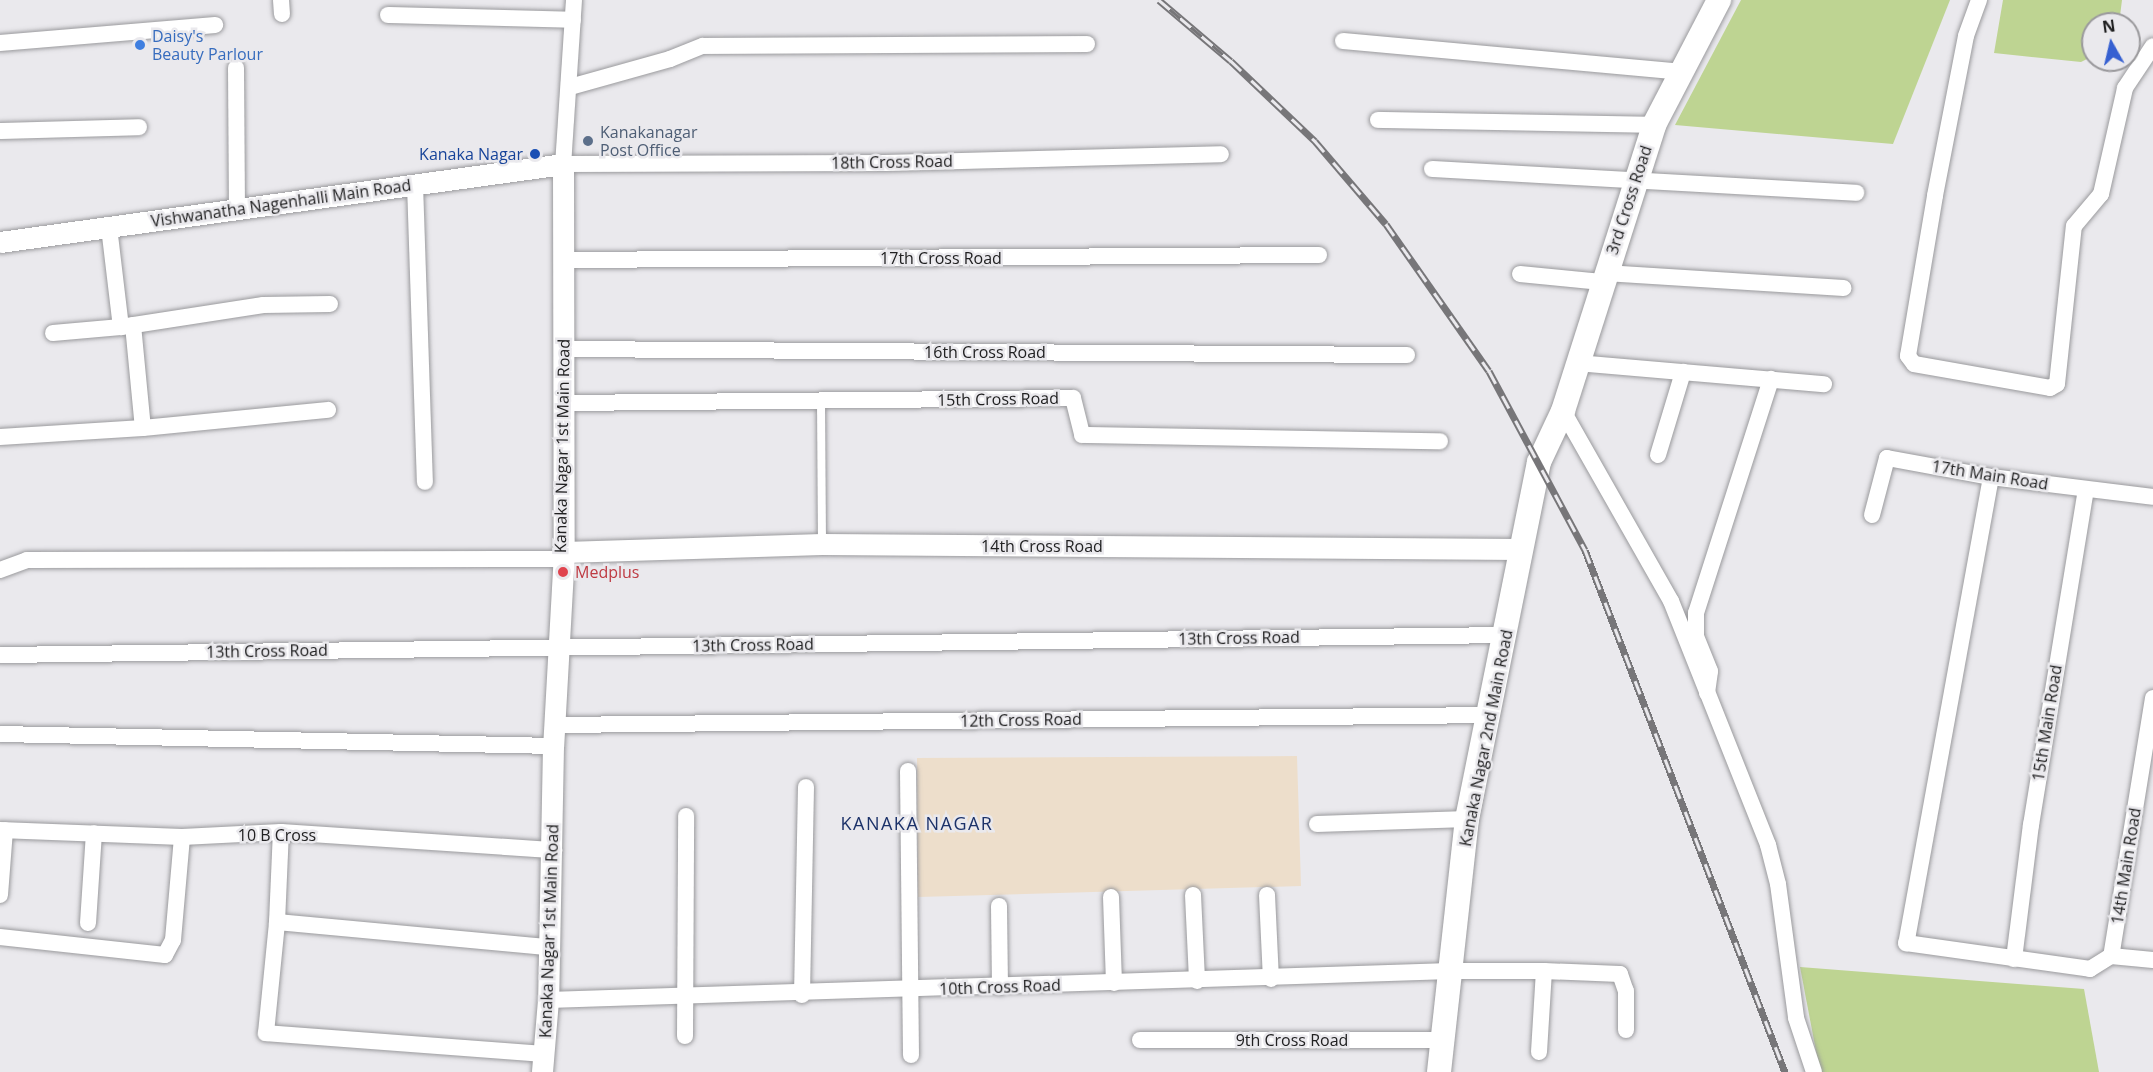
<!DOCTYPE html>
<html>
<head>
<meta charset="utf-8">
<style>
  body { margin:0 }
  #map { position:relative; width:2153px; height:1072px; overflow:hidden; background:#eae9ed; font-family:"Open Sans",sans-serif }
  div>[style] { position:absolute }
  .education>* { inset:0; background:#eddecb }
  .green>* { inset:0; background:#bed492 }
  .roads { filter:drop-shadow(0 0 2px #9a9a9d) drop-shadow(0 0 2px #9a9a9d) }
  .service>* { height:8px; margin:-4px; padding:0 4px; transform-origin:4px; border-radius:4px; background:#fff }
  .minor>* { height:16px; margin:-8px; padding:0 8px; transform-origin:8px; border-radius:8px; background:#fff }
  .tertiary>* { height:21px; margin:-10.5px; padding:0 10.5px; transform-origin:10.5px; border-radius:10.5px; background:#fff }
  .secondary>* { height:24px; margin:-12px; padding:0 12px; transform-origin:12px; border-radius:12px; background:#fff }
  .rail>* { height:7px; margin-top:-3.5px; transform-origin:0; background:repeating-linear-gradient(90deg,#eae9ed 0 14px,#777679 0 28px); box-sizing:border-box; border-block:2px solid #777679 }
  .dots>* { width:16px; height:16px; translate:-50% -50%; box-sizing:border-box; border:3px solid #eae9ed; border-radius:50% }
  span { translate:-50% -50%; white-space:nowrap; text-align:center; line-height:1.15; -webkit-text-stroke:5px #eae9ed; paint-order:stroke }
  .shop-label { font-size:16px; color:#366cbe }
  .left { translate:0 -50%; text-align:left }
  .service-label { font-size:16px; color:#4e5e75 }
  .transit-label { font-size:16px; color:#164399 }
  .right { translate:-100% -50%; text-align:right }
  .street-label { font-size:16px; color:#212122 }
  .health-label { font-size:16px; color:#be3a42 }
  .neighbourhood-label { font-size:18px; color:#1c3269; letter-spacing:1.5px }
  .north { position:absolute; left:2081px; top:12px; width:60px; height:60px; box-sizing:border-box; background:#eae9ed; border:2px solid #9a999c; border-radius:50%; rotate:352deg; font-size:16px; font-weight:700; line-height:24px; text-align:center; color:#212122 }
  .north::after { content:''; display:block; margin:auto; width:21px; height:27px; background:#3660d1; clip-path:polygon(50% 0,100% 100%,50% 72%,0 100%) }
</style>
</head>
<body>
<div id="map">
  <div class="education">
    <div style="clip-path:polygon(1297px 756px,1301px 886px,918px 897px,917px 758px)"></div>
  </div>
  <div class="green">
    <div style="clip-path:polygon(1741px 0,1950px 0,1893px 144px,1675px 125px)"></div>
    <div style="clip-path:polygon(2003px 0,2122px 0,2119px 24px,2093px 24px,2093px 56px,2081px 62px,1994px 53px)"></div>
    <div style="clip-path:polygon(1800px 967px,2084px 989px,2099px 1072px,1820px 1072px)"></div>
  </div>
  <div class="roads">
    <div class="service">
      <div style="left:821px;top:400px;width:143px;rotate:89.6deg"></div>
    </div>
    <div class="minor">
      <div style="left:281px;top:0;width:14px;rotate:86deg"></div>
      <div style="left:574px;top:0;width:164px;rotate:93.8deg"></div>
      <div style="left:563px;top:164px;width:322px;rotate:-0.2deg"></div>
      <div style="left:885px;top:163px;width:336px;rotate:-1.5deg"></div>
      <div style="left:1979px;top:0;width:38px;rotate:110deg"></div>
      <div style="left:1966px;top:36px;width:163px;rotate:101deg"></div>
      <div style="left:1935px;top:196px;width:162px;rotate:99.6deg"></div>
      <div style="left:1908px;top:356px;width:10px;rotate:53deg"></div>
      <div style="left:1914px;top:364px;width:138px;rotate:10deg"></div>
      <div style="left:2050px;top:388px;width:8px;rotate:-30deg"></div>
      <div style="left:2057px;top:384px;width:159px;rotate:-83.9deg"></div>
      <div style="left:2074px;top:226px;width:42px;rotate:-49.8deg"></div>
      <div style="left:2101px;top:194px;width:109px;rotate:-77.2deg"></div>
      <div style="left:2125px;top:88px;width:50px;rotate:-56.3deg"></div>
      <div style="left:388px;top:15px;width:185px;rotate:1.5deg"></div>
      <div style="left:1343px;top:41px;width:339px;rotate:5.2deg"></div>
      <div style="left:0;top:43px;width:216px;rotate:-4.8deg"></div>
      <div style="left:236px;top:68px;width:141px;rotate:89.6deg"></div>
      <div style="left:570px;top:87px;width:104px;rotate:-15.6deg"></div>
      <div style="left:670px;top:59px;width:35px;rotate:-22deg"></div>
      <div style="left:703px;top:46px;width:384px;rotate:-0.3deg"></div>
      <div style="left:1378px;top:120px;width:276px;rotate:1deg"></div>
      <div style="left:0;top:131px;width:139px;rotate:-1.6deg"></div>
      <div style="left:1432px;top:169px;width:425px;rotate:3.2deg"></div>
      <div style="left:415px;top:184px;width:298px;rotate:88.1deg"></div>
      <div style="left:109px;top:227px;width:101px;rotate:83.2deg"></div>
      <div style="left:563px;top:260px;width:756px;rotate:-0.38deg"></div>
      <div style="left:1605px;top:273px;width:239px;rotate:3.6deg"></div>
      <div style="left:1520px;top:274px;width:82px;rotate:5.6deg"></div>
      <div style="left:133px;top:325px;width:103px;rotate:84.5deg"></div>
      <div style="left:143px;top:428px;width:186px;rotate:-5.6deg"></div>
      <div style="left:53px;top:333px;width:68px;rotate:-5deg"></div>
      <div style="left:121px;top:327px;width:144px;rotate:-8.8deg"></div>
      <div style="left:263px;top:305px;width:67px;rotate:-0.9deg"></div>
      <div style="left:564px;top:349px;width:843px;rotate:0.41deg"></div>
      <div style="left:1577px;top:363px;width:248px;rotate:4.9deg"></div>
      <div style="left:564px;top:403px;width:509px;rotate:-0.56deg"></div>
      <div style="left:1073px;top:398px;width:38px;rotate:76deg"></div>
      <div style="left:1082px;top:435px;width:358px;rotate:1deg"></div>
      <div style="left:1563px;top:411px;width:219px;rotate:60.4deg"></div>
      <div style="left:1671px;top:601px;width:263px;rotate:68.3deg"></div>
      <div style="left:1768px;top:845px;width:40px;rotate:75.6deg"></div>
      <div style="left:1778px;top:884px;width:135px;rotate:82.3deg"></div>
      <div style="left:1796px;top:1018px;width:57px;rotate:71.6deg"></div>
      <div style="left:0;top:437px;width:143px;rotate:-3.6deg"></div>
      <div style="left:1658px;top:455px;width:87px;rotate:-73.2deg"></div>
      <div style="left:1991px;top:477px;width:474px;rotate:100.3deg"></div>
      <div style="left:1906px;top:943px;width:186px;rotate:8deg"></div>
      <div style="left:2090px;top:969px;width:25px;rotate:-32deg"></div>
      <div style="left:1872px;top:515px;width:59px;rotate:-75.3deg"></div>
      <div style="left:1887px;top:458px;width:106px;rotate:10.4deg"></div>
      <div style="left:1991px;top:477px;width:163px;rotate:7deg"></div>
      <div style="left:0;top:570px;width:29px;rotate:-20deg"></div>
      <div style="left:27px;top:560px;width:534px;rotate:-0.11deg"></div>
      <div style="left:0;top:655px;width:1506px;rotate:-0.76deg"></div>
      <div style="left:1707px;top:693px;width:22px;rotate:-82deg"></div>
      <div style="left:1710px;top:671px;width:38px;rotate:-112deg"></div>
      <div style="left:1696px;top:636px;width:23px;rotate:-90deg"></div>
      <div style="left:1696px;top:613px;width:246px;rotate:-72.2deg"></div>
      <div style="left:2153px;top:698px;width:261px;rotate:99.2deg"></div>
      <div style="left:2111px;top:956px;width:42px;rotate:5.4deg"></div>
      <div style="left:555px;top:725px;width:932px;rotate:-0.61deg"></div>
      <div style="left:0;top:734px;width:553px;rotate:1.24deg"></div>
      <div style="left:908px;top:771px;width:284px;rotate:89.4deg"></div>
      <div style="left:1317px;top:824px;width:150px;rotate:-1.9deg"></div>
      <div style="left:0;top:830px;width:182px;rotate:2.2deg"></div>
      <div style="left:182px;top:837px;width:99px;rotate:-2.9deg"></div>
      <div style="left:281px;top:832px;width:274px;rotate:3.8deg"></div>
      <div style="left:0;top:895px;width:65px;rotate:-85.6deg"></div>
      <div style="left:1193px;top:895px;width:86px;rotate:87.3deg"></div>
      <div style="left:1267px;top:895px;width:84px;rotate:87.3deg"></div>
      <div style="left:1111px;top:897px;width:86px;rotate:88deg"></div>
      <div style="left:999px;top:906px;width:81px;rotate:89.3deg"></div>
      <div style="left:277px;top:922px;width:90px;rotate:-87.5deg"></div>
      <div style="left:88px;top:923px;width:90px;rotate:-86.2deg"></div>
      <div style="left:0;top:937px;width:166px;rotate:6.2deg"></div>
      <div style="left:165px;top:955px;width:17px;rotate:-62deg"></div>
      <div style="left:173px;top:940px;width:103px;rotate:-85deg"></div>
      <div style="left:2014px;top:959px;width:135px;rotate:-82.8deg"></div>
      <div style="left:2031px;top:825px;width:340px;rotate:-80.7deg"></div>
      <div style="left:802px;top:995px;width:208px;rotate:-88.9deg"></div>
      <div style="left:548px;top:1000px;width:903px;rotate:-1.84deg"></div>
      <div style="left:1451px;top:971px;width:93px"></div>
      <div style="left:1544px;top:971px;width:76px;rotate:2.3deg"></div>
      <div style="left:1620px;top:974px;width:18px;rotate:71deg"></div>
      <div style="left:1626px;top:991px;width:39px;rotate:90deg"></div>
      <div style="left:685px;top:1036px;width:220px;rotate:-89.7deg"></div>
      <div style="left:1140px;top:1040px;width:304px"></div>
      <div style="left:1539px;top:1052px;width:81px;rotate:-86.5deg"></div>
      <div style="left:543px;top:1054px;width:278px;rotate:-175.7deg"></div>
      <div style="left:266px;top:1033px;width:112px;rotate:-84.3deg"></div>
      <div style="left:277px;top:922px;width:273px;rotate:5.3deg"></div>
    </div>
    <div class="tertiary">
      <div style="left:0;top:242px;width:568px;rotate:-7.89deg"></div>
      <div style="left:563px;top:164px;width:388px;rotate:89.9deg"></div>
      <div style="left:564px;top:552px;width:194px;rotate:93.2deg"></div>
      <div style="left:553px;top:746px;width:254px;rotate:91.1deg"></div>
      <div style="left:548px;top:1000px;width:72px;rotate:94.8deg"></div>
      <div style="left:564px;top:552px;width:258px;rotate:-1.8deg"></div>
      <div style="left:822px;top:544px;width:698px;rotate:0.41deg"></div>
    </div>
    <div class="secondary">
      <div style="left:1439px;top:1072px;width:255px;rotate:-83.7deg"></div>
      <div style="left:1467px;top:819px;width:364px;rotate:-78.6deg"></div>
      <div style="left:1539px;top:462px;width:56px;rotate:-64.8deg"></div>
      <div style="left:1563px;top:411px;width:300px;rotate:-72.3deg"></div>
      <div style="left:1654px;top:125px;width:141px;rotate:-62.5deg"></div>
    </div>
  </div>
  <div class="rail">
    <div style="left:1159px;top:0;width:94px;rotate:40.3deg"></div>
    <div style="left:1231px;top:61px;width:116px;rotate:43.6deg"></div>
    <div style="left:1315px;top:141px;width:109px;rotate:49.5deg"></div>
    <div style="left:1386px;top:224px;width:179px;rotate:55deg"></div>
    <div style="left:1489px;top:371px;width:203px;rotate:61.8deg"></div>
    <div style="left:1585px;top:550px;width:559px;rotate:69.04deg"></div>
  </div>
  <div class="dots">
    <div style="left:140px;top:45px;background:#3f7fe0"></div>
    <div style="left:588px;top:141px;background:#5c6f8a"></div>
    <div style="left:535px;top:154px;background:#1a4fb4"></div>
    <div style="left:563px;top:572px;background:#e0444e"></div>
  </div>
  <div class="shop-label">
    <span class="left" style="left:152px;top:45px">Daisy's<br>Beauty Parlour</span>
  </div>
  <div class="service-label">
    <span class="left" style="left:600px;top:141px">Kanakanagar<br>Post Office</span>
  </div>
  <div class="transit-label">
    <span class="right" style="left:523px;top:154px">Kanaka Nagar</span>
  </div>
  <div class="street-label">
    <span style="left:892px;top:162px;rotate:-1deg">18th Cross Road</span>
    <span style="left:1629px;top:200px;rotate:-72deg">3rd Cross Road</span>
    <span style="left:281px;top:203px;rotate:-8deg">Vishwanatha Nagenhalli Main Road</span>
    <span style="left:941px;top:258px">17th Cross Road</span>
    <span style="left:985px;top:352px">16th Cross Road</span>
    <span style="left:998px;top:399px;rotate:-1deg">15th Cross Road</span>
    <span style="left:562px;top:446px;rotate:-89deg">Kanaka Nagar 1st Main Road</span>
    <span style="left:1990px;top:475px;rotate:9deg">17th Main Road</span>
    <span style="left:1042px;top:546px">14th Cross Road</span>
    <span style="left:1239px;top:638px;rotate:-1deg">13th Cross Road</span>
    <span style="left:753px;top:645px;rotate:-1deg">13th Cross Road</span>
    <span style="left:267px;top:651px;rotate:-1deg">13th Cross Road</span>
    <span style="left:1021px;top:720px;rotate:-1deg">12th Cross Road</span>
    <span style="left:2047px;top:723px;rotate:-81deg">15th Main Road</span>
    <span style="left:1486px;top:738px;rotate:-79deg">Kanaka Nagar 2nd Main Road</span>
    <span style="left:277px;top:835px">10 B Cross</span>
    <span style="left:2126px;top:866px;rotate:-81deg">14th Main Road</span>
    <span style="left:549px;top:931px;rotate:-88deg">Kanaka Nagar 1st Main Road</span>
    <span style="left:1000px;top:987px;rotate:-2deg">10th Cross Road</span>
    <span style="left:1292px;top:1040px">9th Cross Road</span>
  </div>
  <div class="health-label">
    <span class="left" style="left:575px;top:572px">Medplus</span>
  </div>
  <div class="neighbourhood-label">
    <span style="left:917px;top:823px">KANAKA NAGAR</span>
  </div>
  <div class="north">N</div>
</div>
</body>
</html>
